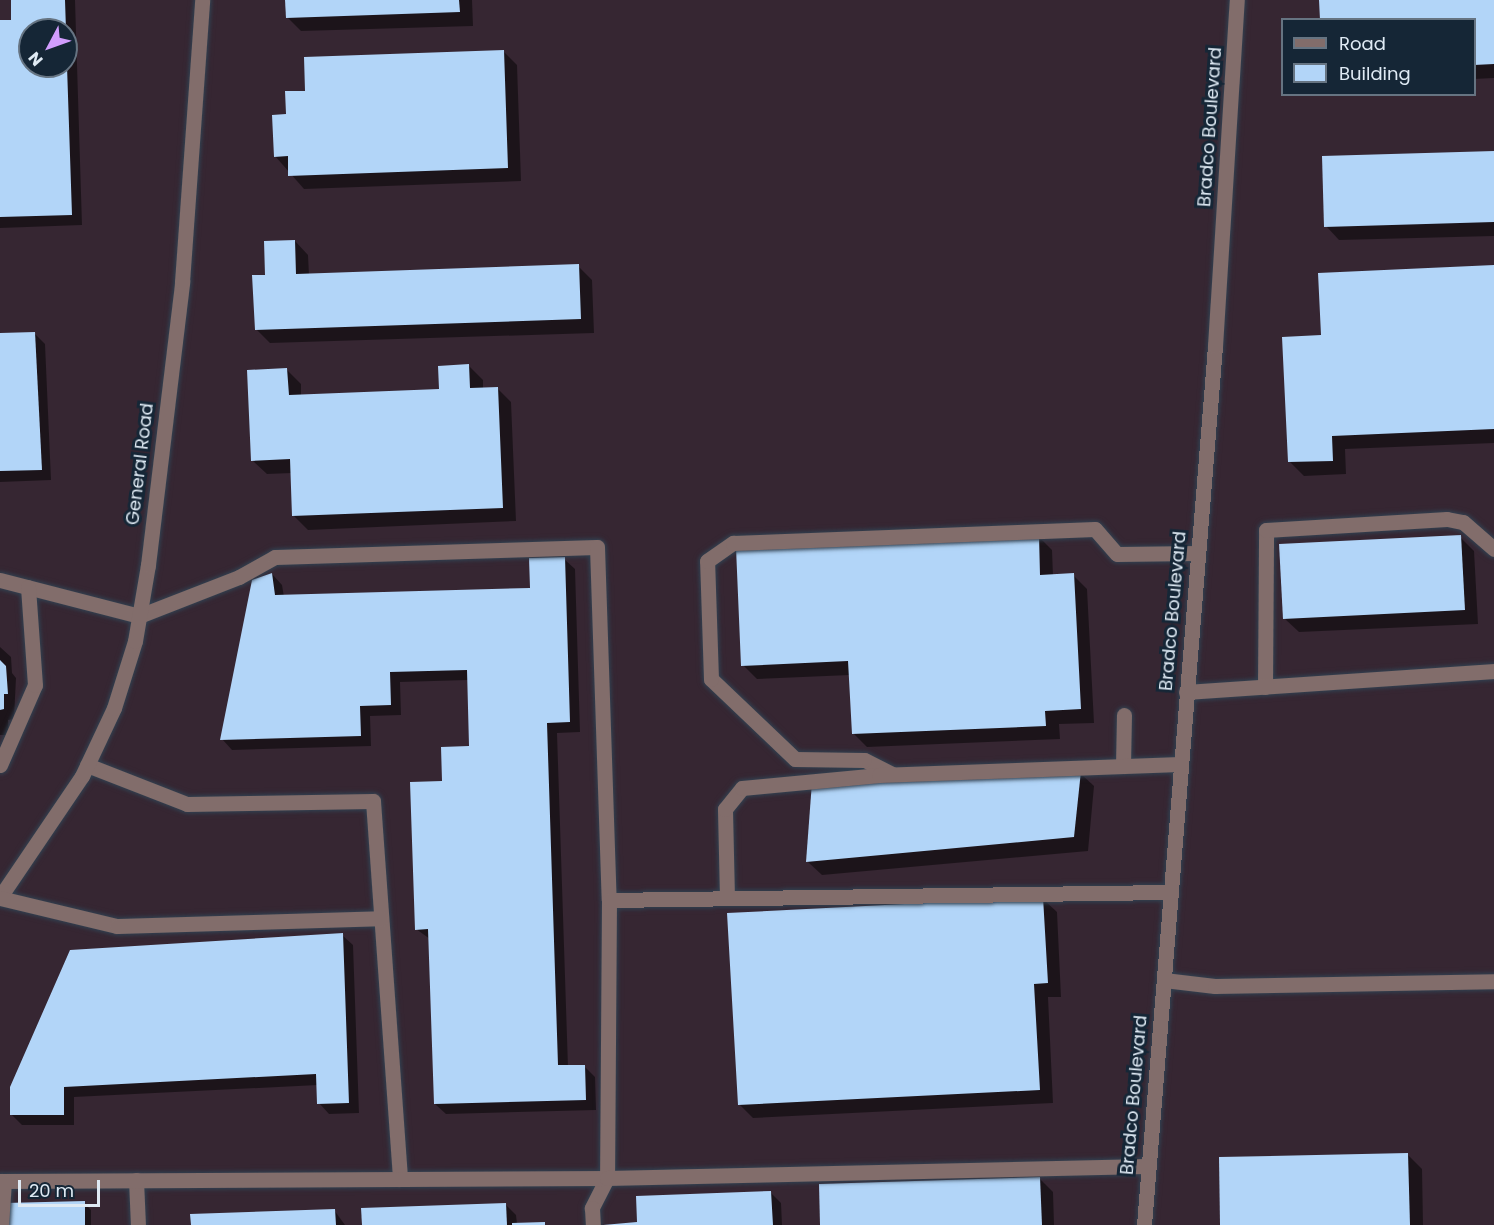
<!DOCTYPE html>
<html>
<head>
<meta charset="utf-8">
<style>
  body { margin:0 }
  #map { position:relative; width:1494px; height:1225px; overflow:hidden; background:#152636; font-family:Poppins,sans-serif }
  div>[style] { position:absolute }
  .industrial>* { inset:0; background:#362632 }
  .shadow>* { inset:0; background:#0007 }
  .building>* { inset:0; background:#b2d5f8 }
  .roads { filter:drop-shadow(0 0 2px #314151) drop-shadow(0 0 2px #314151) }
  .minor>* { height:15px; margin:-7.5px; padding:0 7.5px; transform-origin:7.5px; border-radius:7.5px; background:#826d6b }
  span { translate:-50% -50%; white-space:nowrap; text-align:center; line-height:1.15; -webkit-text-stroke:6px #152636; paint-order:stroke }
  .street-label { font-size:18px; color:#dfeaf4 }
  .legend { position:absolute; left:1281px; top:18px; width:195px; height:78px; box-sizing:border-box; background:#152636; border:2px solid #667482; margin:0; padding:8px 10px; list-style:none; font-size:18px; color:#dfeaf4 }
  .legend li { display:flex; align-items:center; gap:12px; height:30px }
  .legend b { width:30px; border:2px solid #667482 }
  .north { position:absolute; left:18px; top:18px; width:60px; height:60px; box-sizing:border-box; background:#152636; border:2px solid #667482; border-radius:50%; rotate:229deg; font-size:16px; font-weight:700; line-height:24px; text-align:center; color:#dfeaf4 }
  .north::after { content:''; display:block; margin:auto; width:21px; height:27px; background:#d19dfe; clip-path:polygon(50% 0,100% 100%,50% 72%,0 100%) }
  .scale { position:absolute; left:18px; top:1180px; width:82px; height:27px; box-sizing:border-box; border:3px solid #dfeaf4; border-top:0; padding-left:8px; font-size:18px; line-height:21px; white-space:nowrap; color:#dfeaf4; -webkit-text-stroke:4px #152636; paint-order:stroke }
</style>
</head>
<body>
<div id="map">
  <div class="industrial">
    <div style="clip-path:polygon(evenodd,0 0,1494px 0,1494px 1225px,0 1225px,0 0,1282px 20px,1474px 20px,1474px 94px,1282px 94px,1282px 20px,0 0,30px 30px,66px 30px,66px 66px,30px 66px,30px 30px)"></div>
  </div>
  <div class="shadow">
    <div style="clip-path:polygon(evenodd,12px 0,75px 0,82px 225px,0 228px,0 22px,13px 21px,12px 0,30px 30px,66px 30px,66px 66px,30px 66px,30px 30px)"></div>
    <div style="clip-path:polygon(286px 0,472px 0,473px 26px,301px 31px,287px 17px)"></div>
    <div style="clip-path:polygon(1321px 0,1494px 0,1494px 78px,1474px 79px,1474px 20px)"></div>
    <div style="clip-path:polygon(503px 51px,517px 65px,521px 181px,304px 189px,275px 156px,288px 115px,307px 92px)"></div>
    <div style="clip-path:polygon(1494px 152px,1494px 236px,1339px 240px,1326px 226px)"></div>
    <div style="clip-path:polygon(295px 241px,308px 255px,309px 275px,578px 266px,592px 280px,594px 333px,270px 343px,256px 329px,267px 276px)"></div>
    <div style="clip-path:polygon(1494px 266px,1494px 443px,1345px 449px,1346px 474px,1304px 476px,1290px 462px,1322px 337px)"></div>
    <div style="clip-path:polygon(34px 333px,45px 344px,51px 480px,0 482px,0 335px)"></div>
    <div style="clip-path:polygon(469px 366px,483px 380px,483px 389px,497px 388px,511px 402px,516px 521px,308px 530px,294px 516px,292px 473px,267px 474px,253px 461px,287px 370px,301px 384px,301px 396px,441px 391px)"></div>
    <div style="clip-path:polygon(1038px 536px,1052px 550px,1053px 576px,1073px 575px,1087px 589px,1094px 723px,1059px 724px,1060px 739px,867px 747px,853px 733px,850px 675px,757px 679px,743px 665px)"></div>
    <div style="clip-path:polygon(1460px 537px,1474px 551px,1478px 624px,1299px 632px,1285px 619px)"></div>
    <div style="clip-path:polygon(564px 559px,575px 569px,580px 732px,557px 733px,568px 1067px,584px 1066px,595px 1077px,596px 1110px,446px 1114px,435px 1104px,430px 939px,416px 929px,444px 782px,470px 748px,468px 680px,400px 682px,401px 715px,370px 716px,371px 746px,232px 750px,222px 739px,272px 574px,282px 585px,284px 597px,532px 589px)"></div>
    <div style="clip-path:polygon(0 647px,11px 657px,12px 673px,16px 678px,14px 719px,8px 720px,9px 735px,0 735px)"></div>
    <div style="clip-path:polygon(1080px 773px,1094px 786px,1088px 851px,822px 875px,808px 862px)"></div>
    <div style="clip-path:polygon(1043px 899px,1057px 912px,1061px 997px,1048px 997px,1053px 1103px,753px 1118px,739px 1104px)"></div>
    <div style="clip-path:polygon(342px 935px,353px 945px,359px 1113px,329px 1114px,319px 1103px,318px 1085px,74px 1097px,74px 1125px,22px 1125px,11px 1114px)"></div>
    <div style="clip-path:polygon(1408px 1155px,1422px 1169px,1423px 1225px,1222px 1225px)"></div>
    <div style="clip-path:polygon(1039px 1178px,1053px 1192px,1054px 1225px,822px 1225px)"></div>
    <div style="clip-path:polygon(771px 1193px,781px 1203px,782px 1225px,607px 1225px,638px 1223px)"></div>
    <div style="clip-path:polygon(84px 1203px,91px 1210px,91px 1225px,7px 1225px)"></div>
    <div style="clip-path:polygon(506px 1205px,516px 1215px,517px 1224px,546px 1225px,363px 1225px)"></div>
    <div style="clip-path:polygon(334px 1210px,345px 1225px,192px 1225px)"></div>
  </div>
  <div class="building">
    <div style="clip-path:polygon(11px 0,65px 0,66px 30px,30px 30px,30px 66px,67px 66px,72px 215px,0 217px,0 20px,11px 20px)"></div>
    <div style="clip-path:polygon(285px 0,459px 0,460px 12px,286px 18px)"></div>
    <div style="clip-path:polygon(1319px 0,1494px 0,1494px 64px,1474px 65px,1474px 20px,1320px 20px)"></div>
    <div style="clip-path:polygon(504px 50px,508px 168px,288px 176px,288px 156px,274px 157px,272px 115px,286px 114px,285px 91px,305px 91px,304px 57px)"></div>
    <div style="clip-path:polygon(1494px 151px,1494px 222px,1324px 227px,1322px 156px)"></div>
    <div style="clip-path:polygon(295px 240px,296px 274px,579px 264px,581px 319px,255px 330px,252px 275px,265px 275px,264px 241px)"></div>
    <div style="clip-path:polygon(1494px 265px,1494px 429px,1332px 436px,1333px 461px,1288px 462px,1282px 337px,1321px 335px,1318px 273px)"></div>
    <div style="clip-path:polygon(35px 332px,42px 470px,0 471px,0 333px)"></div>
    <div style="clip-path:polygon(469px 364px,470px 388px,498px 387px,503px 508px,292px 516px,290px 459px,251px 461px,247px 370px,287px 368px,289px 395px,439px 389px,438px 366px)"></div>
    <div style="clip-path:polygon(1039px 535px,1040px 575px,1074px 573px,1081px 709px,1045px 711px,1046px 726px,852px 734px,848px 661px,741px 666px,736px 548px)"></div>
    <div style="clip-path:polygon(1461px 535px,1465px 610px,1283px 619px,1279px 544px)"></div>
    <div style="clip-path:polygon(565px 557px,570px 722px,547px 723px,558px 1065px,585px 1065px,586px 1100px,434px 1104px,428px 929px,415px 930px,410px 782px,442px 781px,441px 747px,469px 746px,467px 670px,390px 672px,391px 705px,360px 706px,361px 736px,220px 740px,252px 580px,272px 573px,275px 595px,530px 588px,529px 558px)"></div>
    <div style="clip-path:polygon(0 660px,6px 666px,8px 694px,4px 694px,4px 709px,0 710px)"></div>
    <div style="clip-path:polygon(1081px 771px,1074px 837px,806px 862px,812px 782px)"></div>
    <div style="clip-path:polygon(1043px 897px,1048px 983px,1034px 984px,1040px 1090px,738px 1105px,727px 913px)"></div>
    <div style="clip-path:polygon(343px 933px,349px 1103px,317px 1104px,316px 1074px,64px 1087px,64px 1115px,10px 1115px,10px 1087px,70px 950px)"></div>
    <div style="clip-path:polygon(1408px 1153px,1410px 1225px,1220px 1225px,1219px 1157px)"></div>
    <div style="clip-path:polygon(1040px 1177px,1042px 1225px,820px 1225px,819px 1184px)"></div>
    <div style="clip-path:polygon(771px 1191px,773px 1225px,603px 1225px,637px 1222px,636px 1196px)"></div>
    <div style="clip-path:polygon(85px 1201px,85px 1225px,6px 1225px,5px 1203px)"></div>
    <div style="clip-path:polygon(506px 1203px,507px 1225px,362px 1225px,361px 1208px)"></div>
    <div style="clip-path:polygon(335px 1209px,336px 1225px,191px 1225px,190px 1214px)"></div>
    <div style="clip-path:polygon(545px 1222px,545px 1225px,512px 1225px,512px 1223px)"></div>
  </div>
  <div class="roads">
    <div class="minor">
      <div style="left:0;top:580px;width:144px;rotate:14.5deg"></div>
      <div style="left:139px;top:616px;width:107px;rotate:-21.3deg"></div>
      <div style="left:239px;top:577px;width:41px;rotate:-29.1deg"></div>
      <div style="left:275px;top:557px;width:322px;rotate:-1.8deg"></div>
      <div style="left:597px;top:547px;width:353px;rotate:88.1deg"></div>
      <div style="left:609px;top:900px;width:278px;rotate:90.4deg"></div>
      <div style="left:607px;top:1178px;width:34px;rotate:117deg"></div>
      <div style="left:592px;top:1208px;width:17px;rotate:87deg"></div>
      <div style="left:1265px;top:687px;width:157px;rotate:-89.6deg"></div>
      <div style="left:1266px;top:530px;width:181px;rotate:-3.5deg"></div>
      <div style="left:1447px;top:519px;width:16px;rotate:11deg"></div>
      <div style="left:1463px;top:522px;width:41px;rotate:41.1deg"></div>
      <div style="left:1186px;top:692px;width:309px;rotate:-3.9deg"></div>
      <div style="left:0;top:765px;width:87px;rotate:-66.4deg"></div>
      <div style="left:35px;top:685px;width:98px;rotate:-94.1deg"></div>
      <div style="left:87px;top:765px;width:107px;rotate:21.3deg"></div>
      <div style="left:187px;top:804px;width:186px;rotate:-0.9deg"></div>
      <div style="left:373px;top:801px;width:379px;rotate:85.9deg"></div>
      <div style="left:1123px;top:766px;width:51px;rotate:-88.9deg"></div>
      <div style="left:892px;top:774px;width:31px;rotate:-153deg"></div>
      <div style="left:864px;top:760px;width:69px;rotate:-179.2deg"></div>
      <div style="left:795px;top:759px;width:116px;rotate:-136.4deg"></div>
      <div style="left:711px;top:679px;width:118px;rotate:-91.9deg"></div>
      <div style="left:707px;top:561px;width:32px;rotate:-35deg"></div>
      <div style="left:733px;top:543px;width:362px;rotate:-2.2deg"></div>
      <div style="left:1095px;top:529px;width:33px;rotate:49deg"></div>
      <div style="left:1117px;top:554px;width:81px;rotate:-0.7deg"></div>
      <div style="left:0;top:897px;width:146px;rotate:-55.9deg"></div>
      <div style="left:82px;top:776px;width:75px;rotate:-64.8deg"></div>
      <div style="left:114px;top:708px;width:70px;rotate:-72.6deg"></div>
      <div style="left:135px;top:641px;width:77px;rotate:-80.3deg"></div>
      <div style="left:148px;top:565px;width:285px;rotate:-83.1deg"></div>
      <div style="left:182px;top:282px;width:283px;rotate:-85.9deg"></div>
      <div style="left:0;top:898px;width:120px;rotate:13.5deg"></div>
      <div style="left:117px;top:926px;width:264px;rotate:-1.7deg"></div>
      <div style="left:727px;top:898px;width:89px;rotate:-91.3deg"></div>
      <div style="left:725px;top:809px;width:27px;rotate:-51deg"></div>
      <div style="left:742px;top:788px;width:138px;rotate:-5.4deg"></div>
      <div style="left:879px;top:775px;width:301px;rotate:-2.1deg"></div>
      <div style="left:609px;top:900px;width:560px;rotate:-0.82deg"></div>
      <div style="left:1164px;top:980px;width:51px;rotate:6.7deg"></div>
      <div style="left:1215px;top:986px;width:279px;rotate:-1deg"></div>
      <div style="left:136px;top:1180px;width:45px;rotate:87.5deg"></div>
      <div style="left:0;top:1181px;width:607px;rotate:-0.28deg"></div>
      <div style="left:607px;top:1178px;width:539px;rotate:-1.28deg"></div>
      <div style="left:1px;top:1225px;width:44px;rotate:-86.1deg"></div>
      <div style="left:1144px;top:1225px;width:882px;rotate:-85.38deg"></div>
      <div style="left:1215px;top:346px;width:347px;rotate:-86.4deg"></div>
    </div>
  </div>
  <div class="street-label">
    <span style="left:1210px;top:127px;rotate:-86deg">Bradco Boulevard</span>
    <span style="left:140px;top:464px;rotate:-83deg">General Road</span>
    <span style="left:1173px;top:611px;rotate:-85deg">Bradco Boulevard</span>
    <span style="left:1134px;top:1095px;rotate:-85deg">Bradco Boulevard</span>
  </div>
  <ul class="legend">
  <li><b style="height:8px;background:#826d6b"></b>Road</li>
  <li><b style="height:16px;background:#b2d5f8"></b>Building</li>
  </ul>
  <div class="north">N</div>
  <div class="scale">20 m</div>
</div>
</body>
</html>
